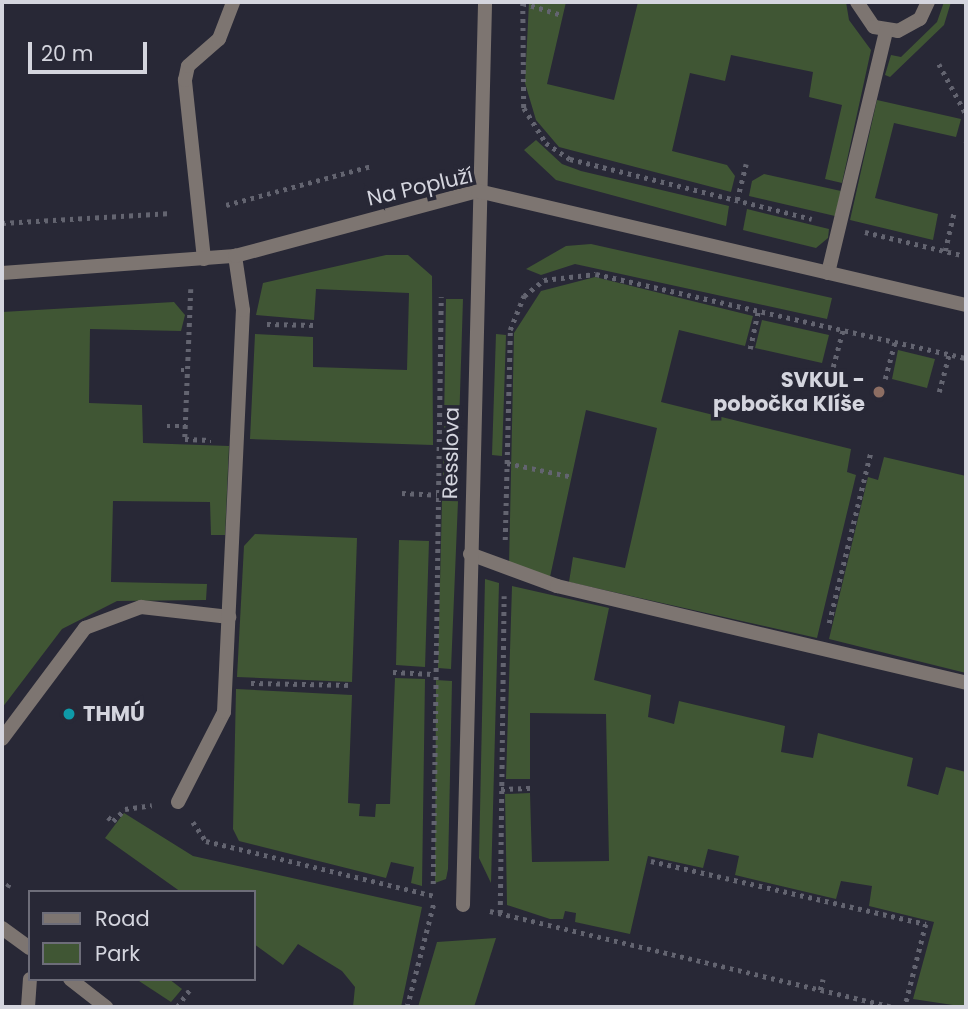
<!DOCTYPE html>
<html>
<head>
<meta charset="utf-8">
<style>
  body { margin:0 }
  #map { position:relative; width:968px; height:1009px; overflow:hidden; background:#282836; font-family:Poppins,sans-serif }
  div>[style] { position:absolute }
  .green>* { inset:0; background:#405634 }
  .path>* { height:4.5px; margin-top:-2.25px; transform-origin:0; background:repeating-linear-gradient(90deg,#636470 0 3.5px,transparent 0 8.5px) }
  .service>* { height:14px; margin:-7px; padding:0 7px; transform-origin:7px; border-radius:7px; background:#7d7571 }
  .minor>* { height:14px; margin:-7px; padding:0 7px; transform-origin:7px; border-radius:7px; background:#7d7571 }
  .tertiary>* { height:14px; margin:-7px; padding:0 7px; transform-origin:7px; border-radius:7px; background:#7d7571 }
  .dots>* { width:19px; height:19px; translate:-50% -50%; box-sizing:border-box; border:4px solid #282836; border-radius:50% }
  span { translate:-50% -50%; white-space:nowrap; text-align:center; line-height:1.15; -webkit-text-stroke:7px #282836; paint-order:stroke }
  .street-label { font-size:21px; color:#d4d5de }
  .poi-label { font-size:21px; color:#d4d5de; font-weight:700 }
  .right { translate:-100% -50%; text-align:right }
  .left { translate:0 -50%; text-align:left }
  .frame { position:absolute; inset:0; border:4px solid #d4d5de; pointer-events:none }
  .legend { position:absolute; left:28px; top:890px; width:228px; height:91px; box-sizing:border-box; background:#282836; border:2px solid #6d6d79; margin:0; padding:9px 12px; list-style:none; font-size:21px; color:#d4d5de }
  .legend li { display:flex; align-items:center; gap:14px; height:35px }
  .legend b { width:35px; border:2px solid #6d6d79 }
  .scale { position:absolute; left:28px; top:42px; width:119px; height:32px; box-sizing:border-box; border:4px solid #d4d5de; border-top:0; padding-left:9px; font-size:21px; line-height:24px; white-space:nowrap; color:#d4d5de; -webkit-text-stroke:5px #282836; paint-order:stroke }
</style>
</head>
<body>
<div id="map">
  <div class="green">
    <div style="clip-path:polygon(529px 2px,566px 2px,547px 84px,614px 100px,638px 2px,846px 2px,849px 20px,871px 50px,842px 183px,825px 179px,842px 105px,809px 97px,813px 72px,731px 55px,725px 81px,690px 73px,672px 151px,727px 165px,735px 176px,731px 192px,559px 147px,536px 120px,525px 83px)"></div>
    <div style="clip-path:polygon(944px 2px,966px 2px,966px 5px,951px 2px,944px 25px,890px 77px,885px 75px,891px 55px,901px 57px,937px 22px)"></div>
    <div style="clip-path:polygon(877px 100px,961px 119px,956px 137px,894px 123px,875px 198px,938px 214px,933px 240px,850px 220px)"></div>
    <div style="clip-path:polygon(536px 140px,562px 164px,581px 171px,729px 206px,726px 226px,556px 180px,524px 150px)"></div>
    <div style="clip-path:polygon(764px 174px,841px 191px,835px 216px,749px 196px,752px 181px)"></div>
    <div style="clip-path:polygon(747px 209px,829px 229px,828px 238px,816px 248px,743px 230px)"></div>
    <div style="clip-path:polygon(591px 244px,832px 298px,827px 319px,575px 264px,541px 275px,526px 269px,566px 246px)"></div>
    <div style="clip-path:polygon(386px 255px,408px 255px,432px 276px,433px 445px,250px 439px,255px 334px,313px 337px,313px 367px,407px 370px,409px 293px,316px 289px,314px 320px,256px 315px,263px 283px)"></div>
    <div style="clip-path:polygon(595px 277px,753px 316px,745px 346px,679px 330px,661px 402px,851px 449px,847px 472px,856px 475px,817px 638px,569px 582px,573px 557px,625px 568px,657px 428px,586px 410px,550px 577px,509px 566px,514px 333px,541px 291px)"></div>
    <div style="clip-path:polygon(446px 299px,463px 299px,457px 488px,443px 487px)"></div>
    <div style="clip-path:polygon(174px 302px,185px 315px,181px 331px,90px 329px,89px 403px,142px 405px,143px 443px,229px 446px,225px 535px,211px 535px,210px 502px,113px 501px,111px 582px,207px 584px,206px 600px,117px 601px,62px 629px,2px 708px,2px 312px)"></div>
    <div style="clip-path:polygon(762px 320px,829px 335px,822px 363px,755px 348px)"></div>
    <div style="clip-path:polygon(496px 334px,506px 335px,502px 456px,492px 455px)"></div>
    <div style="clip-path:polygon(898px 350px,935px 359px,927px 388px,892px 379px)"></div>
    <div style="clip-path:polygon(884px 457px,966px 476px,966px 673px,829px 639px,868px 477px,878px 480px)"></div>
    <div style="clip-path:polygon(442px 500px,458px 501px,451px 669px,438px 668px)"></div>
    <div style="clip-path:polygon(255px 534px,357px 538px,352px 682px,237px 677px,244px 546px)"></div>
    <div style="clip-path:polygon(399px 540px,429px 541px,425px 667px,396px 665px)"></div>
    <div style="clip-path:polygon(485px 579px,499px 583px,491px 883px,479px 858px)"></div>
    <div style="clip-path:polygon(512px 586px,609px 608px,594px 680px,651px 695px,648px 717px,674px 724px,679px 701px,785px 726px,781px 752px,813px 758px,818px 733px,913px 758px,907px 786px,938px 795px,946px 767px,966px 772px,966px 1007px,913px 999px,934px 922px,869px 906px,872px 886px,841px 881px,836px 899px,735px 875px,739px 856px,708px 849px,703px 868px,648px 856px,630px 934px,575px 922px,576px 913px,565px 911px,563px 919px,550px 919px,507px 905px,505px 794px,530px 793px,532px 862px,609px 861px,606px 714px,530px 713px,530px 779px,506px 779px)"></div>
    <div style="clip-path:polygon(395px 678px,425px 679px,422px 886px,411px 883px,414px 867px,391px 862px,386px 878px,239px 841px,233px 829px,236px 689px,352px 695px,348px 803px,360px 804px,359px 816px,375px 817px,376px 804px,390px 804px)"></div>
    <div style="clip-path:polygon(436px 680px,452px 681px,448px 869px,446px 879px,435px 883px)"></div>
    <div style="clip-path:polygon(124px 813px,193px 856px,422px 907px,401px 1007px,353px 1007px,355px 987px,342px 971px,298px 944px,283px 965px,254px 944px,254px 892px,181px 892px,105px 838px)"></div>
    <div style="clip-path:polygon(496px 938px,474px 1007px,418px 1007px,437px 942px)"></div>
    <div style="clip-path:polygon(136px 979px,169px 979px,182px 989px,171px 1002px)"></div>
  </div>
  <div class="path">
    <div style="left:523px;top:2px;width:106px;rotate:89.5deg"></div>
    <div style="left:524px;top:108px;width:41px;rotate:57.8deg"></div>
    <div style="left:546px;top:143px;width:29px;rotate:34deg"></div>
    <div style="left:570px;top:159px;width:249px;rotate:13.9deg"></div>
    <div style="left:523px;top:3px;width:41px;rotate:17.1deg"></div>
    <div style="left:939px;top:64px;width:57px;rotate:61.6deg"></div>
    <div style="left:966px;top:143px;width:1px;rotate:-90deg"></div>
    <div style="left:737px;top:200px;width:37px;rotate:-76deg"></div>
    <div style="left:226px;top:205px;width:151px;rotate:-15deg"></div>
    <div style="left:2px;top:223px;width:170px;rotate:-3.4deg"></div>
    <div style="left:865px;top:232px;width:104px;rotate:13.4deg"></div>
    <div style="left:945px;top:251px;width:39px;rotate:-77deg"></div>
    <div style="left:191px;top:289px;width:150px;rotate:92.3deg"></div>
    <div style="left:185px;top:439px;width:26px;rotate:2deg"></div>
    <div style="left:267px;top:324px;width:48px;rotate:1.2deg"></div>
    <div style="left:750px;top:349px;width:39px;rotate:-78deg"></div>
    <div style="left:833px;top:367px;width:38px;rotate:-75deg"></div>
    <div style="left:181px;top:370px;width:7px"></div>
    <div style="left:885px;top:379px;width:38px;rotate:-75deg"></div>
    <div style="left:939px;top:392px;width:39px;rotate:-75deg"></div>
    <div style="left:167px;top:426px;width:19px"></div>
    <div style="left:507px;top:463px;width:67px;rotate:12deg"></div>
    <div style="left:402px;top:493px;width:35px;rotate:3deg"></div>
    <div style="left:505px;top:540px;width:210px;rotate:-88.6deg"></div>
    <div style="left:510px;top:330px;width:37px;rotate:-68deg"></div>
    <div style="left:524px;top:296px;width:26px;rotate:-39deg"></div>
    <div style="left:544px;top:280px;width:52px;rotate:-6.6deg"></div>
    <div style="left:596px;top:274px;width:379px;rotate:12.8deg"></div>
    <div style="left:829px;top:623px;width:177px;rotate:-76.3deg"></div>
    <div style="left:393px;top:672px;width:40px;rotate:2.9deg"></div>
    <div style="left:251px;top:683px;width:101px;rotate:1.1deg"></div>
    <div style="left:501px;top:789px;width:33px;rotate:-2deg"></div>
    <div style="left:108px;top:817px;width:6px;rotate:39deg"></div>
    <div style="left:113px;top:821px;width:17px;rotate:-45deg"></div>
    <div style="left:125px;top:809px;width:27px;rotate:-8deg"></div>
    <div style="left:193px;top:822px;width:23px;rotate:56deg"></div>
    <div style="left:206px;top:841px;width:236px;rotate:13.5deg"></div>
    <div style="left:651px;top:861px;width:282px;rotate:12.9deg"></div>
    <div style="left:926px;top:924px;width:86px;rotate:104.2deg"></div>
    <div style="left:433px;top:884px;width:587px;rotate:-89.22deg"></div>
    <div style="left:7px;top:887px;width:4px;rotate:-56deg"></div>
    <div style="left:490px;top:911px;width:415px;rotate:13.4deg"></div>
    <div style="left:500px;top:913px;width:317px;rotate:-89.3deg"></div>
    <div style="left:820px;top:990px;width:11px;rotate:-75deg"></div>
    <div style="left:177px;top:1007px;width:22px;rotate:-54deg"></div>
    <div style="left:407px;top:1007px;width:108px;rotate:-75.6deg"></div>
  </div>
  <div class="service">
    <div style="left:857px;top:2px;width:30px;rotate:56deg"></div>
    <div style="left:874px;top:27px;width:24px;rotate:9deg"></div>
    <div style="left:898px;top:31px;width:25px;rotate:-29deg"></div>
    <div style="left:920px;top:19px;width:19px;rotate:-65deg"></div>
    <div style="left:204px;top:259px;width:180px;rotate:-96.1deg"></div>
    <div style="left:185px;top:80px;width:14px;rotate:-78deg"></div>
    <div style="left:188px;top:66px;width:41px;rotate:-41.1deg"></div>
    <div style="left:219px;top:39px;width:40px;rotate:-69deg"></div>
    <div style="left:828px;top:273px;width:249px;rotate:-76.5deg"></div>
    <div style="left:470px;top:554px;width:93px;rotate:20.2deg"></div>
    <div style="left:557px;top:586px;width:420px;rotate:13.3deg"></div>
    <div style="left:2px;top:739px;width:139px;rotate:-53.2deg"></div>
    <div style="left:85px;top:628px;width:60px;rotate:-20.6deg"></div>
    <div style="left:141px;top:607px;width:89px;rotate:6.5deg"></div>
    <div style="left:178px;top:802px;width:101px;rotate:-62.9deg"></div>
    <div style="left:224px;top:712px;width:402px;rotate:-87.3deg"></div>
    <div style="left:243px;top:310px;width:55px;rotate:-98.4deg"></div>
  </div>
  <div class="minor">
    <div style="left:463px;top:905px;width:903px;rotate:-88.6deg"></div>
    <div style="left:28px;top:1007px;width:28px;rotate:-86deg"></div>
  </div>
  <div class="tertiary">
    <div style="left:2px;top:273px;width:234px;rotate:-4.2deg"></div>
    <div style="left:235px;top:256px;width:252px;rotate:-15deg"></div>
    <div style="left:478px;top:191px;width:501px;rotate:13.15deg"></div>
    <div style="left:2px;top:928px;width:34px;rotate:36deg"></div>
    <div style="left:70px;top:979px;width:46px;rotate:37.9deg"></div>
  </div>
  <div class="dots">
    <div style="left:879px;top:392px;background:#8d6e63"></div>
    <div style="left:69px;top:714px;background:#0f9aa8"></div>
  </div>
  <div class="street-label">
    <span style="left:420px;top:187px;rotate:-13deg">Na Popluží</span>
    <span style="left:451px;top:453px;rotate:-89deg">Resslova</span>
  </div>
  <div class="poi-label">
    <span class="right" style="left:865px;top:392px">SVKUL -<br>pobočka Klíše</span>
    <span class="left" style="left:83px;top:714px">THMÚ</span>
  </div>
  <div class="frame"></div>
  <ul class="legend">
  <li><b style="height:9px;background:#7d7571"></b>Road</li>
  <li><b style="height:19px;background:#405634"></b>Park</li>
  </ul>
  <div class="scale">20 m</div>
</div>
</body>
</html>
